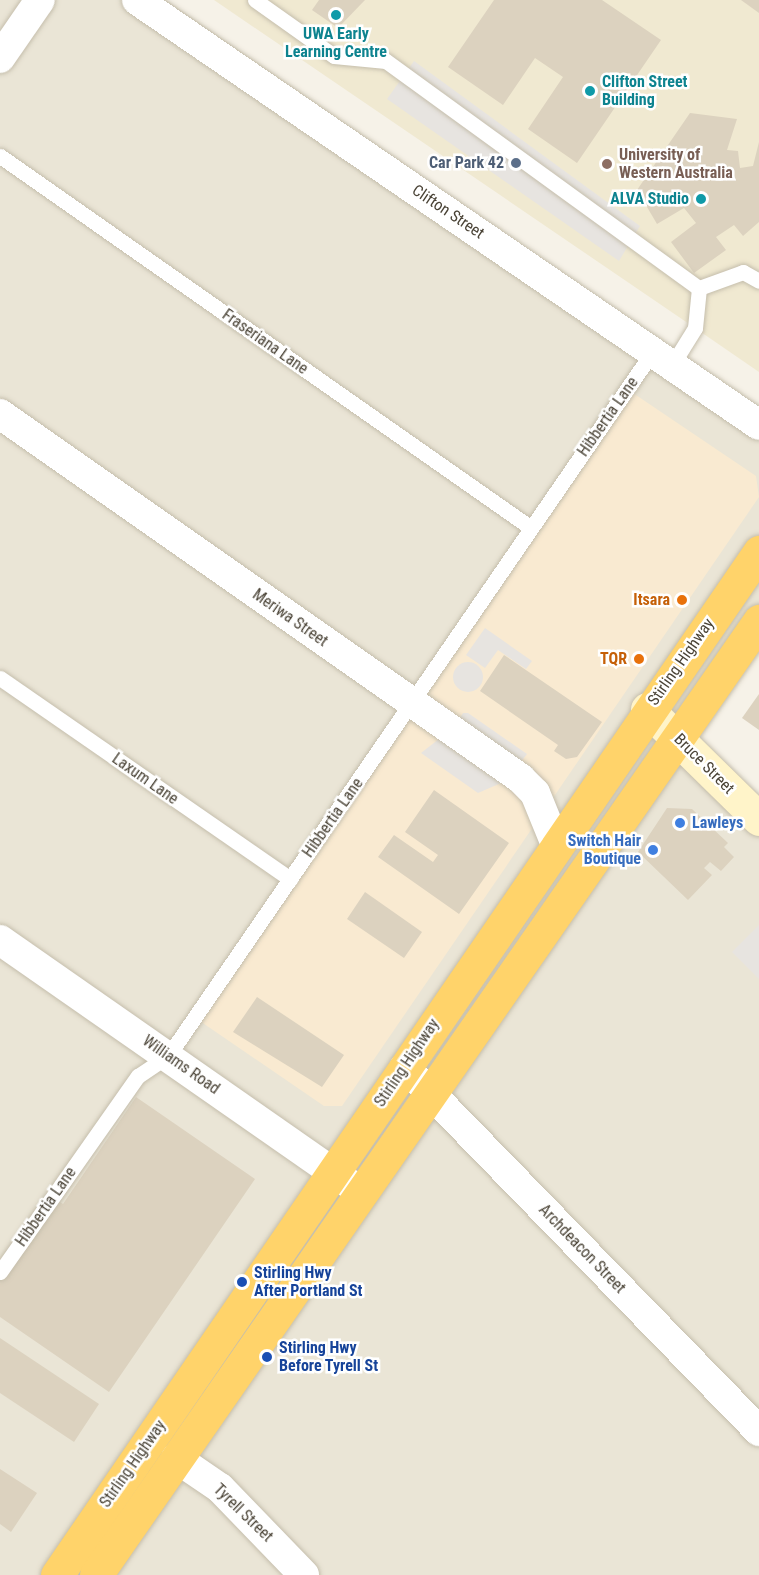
<!DOCTYPE html>
<html>
<head>
<meta charset="utf-8">
<style>
  body { margin:0 }
  #map { position:relative; width:759px; height:1575px; overflow:hidden; background:#f6f2e8; font-family:"Roboto Condensed",sans-serif }
  div>[style] { position:absolute }
  .residential>* { inset:0; background:#eae5d6 }
  .commercial>* { inset:0; background:#f9ead1 }
  .education>* { inset:0; background:#f0e9d1 }
  .parking>* { inset:0; background:#e7e4e0 }
  .round { border-radius:50% }
  .building>* { inset:0; background:#dcd2bf }
  .roads { filter:drop-shadow(0 0 2px #c5beac) drop-shadow(0 0 2px #c5beac) }
  .lane>* { height:15px; margin:-7.5px; padding:0 7.5px; transform-origin:7.5px; border-radius:7.5px; background:#fff }
  .street>* { height:30px; margin:-15px; padding:0 15px; transform-origin:15px; border-radius:15px; background:#fff }
  .secondary>* { height:33px; margin:-16.5px; padding:0 16.5px; transform-origin:16.5px; border-radius:16.5px; background:#fff4c9 }
  .highway>* { height:33px; margin:-16.5px; padding:0 16.5px; transform-origin:16.5px; border-radius:16.5px; background:#ffd36a }
  .dots>* { width:16px; height:16px; translate:-50% -50%; box-sizing:border-box; border:3px solid #fff; border-radius:50% }
  span { translate:-50% -50%; white-space:nowrap; text-align:center; line-height:1.15; -webkit-text-stroke:5px #fff; paint-order:stroke }
  .culture-label { font-size:16px; color:#0d838f; font-weight:700 }
  .left { translate:0 -50%; text-align:left }
  .right { translate:-100% -50%; text-align:right }
  .education-label { font-size:16px; color:#785e54; font-weight:700 }
  .service-label { font-size:16px; color:#4e5e75; font-weight:700 }
  .street-label { font-size:16px; color:#4a4336 }
  .food-label { font-size:16px; color:#c56008; font-weight:700 }
  .shop-label { font-size:16px; color:#366cbe; font-weight:700 }
  .transit-label { font-size:16px; color:#164399; font-weight:700 }
</style>
</head>
<body>
<div id="map">
  <div class="residential">
    <div style="clip-path:polygon(0 0,166px 0,759px 408px,759px 612px,680px 718px,759px 804px,759px 1575px,0 1575px)"></div>
  </div>
  <div class="commercial">
    <div style="clip-path:polygon(627px 389px,756px 476px,759px 497px,342px 1106px,324px 1106px,194px 1017px)"></div>
  </div>
  <div class="education">
    <div style="clip-path:polygon(214px 0,759px 0,759px 372px,695px 328px)"></div>
  </div>
  <div class="parking">
    <div style="clip-path:polygon(414px 61px,640px 226px,619px 261px,387px 99px)"></div>
    <div style="clip-path:polygon(485px 628px,532px 661px,526px 669px,498px 650px,485px 668px,466px 655px)"></div>
    <div class="round" style="left:453px;top:662px;width:30px;height:30px"></div>
    <div style="clip-path:polygon(463px 713px,468px 713px,527px 754px,520px 763px,458px 721px)"></div>
    <div style="clip-path:polygon(439px 739px,501px 783px,478px 793px,421px 753px)"></div>
    <div style="clip-path:polygon(759px 925px,759px 979px,732px 952px)"></div>
  </div>
  <div class="building">
    <div style="clip-path:polygon(319px 0,365px 0,338px 28px,312px 10px)"></div>
    <div style="clip-path:polygon(494px 0,602px 0,661px 40px,577px 163px,528px 129px,563px 77px,535px 58px,503px 105px,448px 67px)"></div>
    <div style="clip-path:polygon(741px 0,759px 0,759px 13px)"></div>
    <div style="clip-path:polygon(690px 113px,737px 119px,727px 150px,738px 151px,740px 168px,753px 166px,759px 142px,759px 222px,743px 236px,734px 225px,716px 237px,726px 250px,694px 273px,671px 242px,696px 223px,684px 208px,657px 224px,637px 190px)"></div>
    <div style="clip-path:polygon(504px 655px,602px 722px,577px 757px,566px 759px,554px 751px,558px 745px,480px 691px)"></div>
    <div style="clip-path:polygon(759px 694px,759px 730px,742px 718px)"></div>
    <div style="clip-path:polygon(434px 790px,509px 843px,459px 914px,378px 857px,394px 835px,433px 862px,438px 855px,405px 832px)"></div>
    <div style="clip-path:polygon(667px 808px,692px 809px,728px 843px,724px 847px,734px 857px,721px 871px,710px 862px,704px 868px,712px 875px,688px 900px,638px 852px)"></div>
    <div style="clip-path:polygon(365px 892px,422px 932px,404px 958px,347px 919px)"></div>
    <div style="clip-path:polygon(257px 997px,344px 1055px,322px 1087px,233px 1032px)"></div>
    <div style="clip-path:polygon(136px 1097px,255px 1179px,109px 1392px,0 1317px,0 1278px,55px 1199px,63px 1204px)"></div>
    <div style="clip-path:polygon(0 1338px,99px 1404px,74px 1442px,0 1393px)"></div>
    <div style="clip-path:polygon(0 1469px,37px 1493px,11px 1532px,0 1524px)"></div>
  </div>
  <div class="roads">
    <div class="lane">
      <div style="left:255px;top:0;width:97px;rotate:35.3deg"></div>
      <div style="left:334px;top:56px;width:52px;rotate:5.5deg"></div>
      <div style="left:386px;top:61px;width:387px;rotate:36deg"></div>
      <div style="left:699px;top:288px;width:40px;rotate:95.7deg"></div>
      <div style="left:695px;top:328px;width:44px;rotate:121.9deg"></div>
      <div style="left:0;top:156px;width:648px;rotate:35.01deg"></div>
      <div style="left:699px;top:288px;width:47px;rotate:-20deg"></div>
      <div style="left:743px;top:272px;width:18px;rotate:29deg"></div>
      <div style="left:0;top:678px;width:353px;rotate:34.7deg"></div>
      <div style="left:0;top:1272px;width:240px;rotate:-54.9deg"></div>
      <div style="left:138px;top:1076px;width:36px;rotate:-34deg"></div>
      <div style="left:168px;top:1056px;width:856px;rotate:-55.47deg"></div>
    </div>
    <div class="street">
      <div style="left:137px;top:0;width:753px;rotate:34.34deg"></div>
      <div style="left:0;top:58px;width:70px;rotate:-55.4deg"></div>
      <div style="left:0;top:414px;width:635px;rotate:34.99deg"></div>
      <div style="left:520px;top:778px;width:21px;rotate:45deg"></div>
      <div style="left:535px;top:793px;width:53px;rotate:67.8deg"></div>
      <div style="left:0;top:940px;width:432px;rotate:34.9deg"></div>
      <div style="left:405px;top:1067px;width:508px;rotate:45.8deg"></div>
      <div style="left:176px;top:1458px;width:53px;rotate:34.3deg"></div>
      <div style="left:220px;top:1488px;width:121px;rotate:46deg"></div>
    </div>
    <div class="secondary">
      <div style="left:647px;top:709px;width:157px;rotate:44.5deg"></div>
    </div>
    <div class="highway">
      <div style="left:57px;top:1575px;width:1241px;rotate:-55.54deg"></div>
      <div style="left:96px;top:1575px;width:1162px;rotate:-55.2deg"></div>
    </div>
  </div>
  <div class="dots">
    <div style="left:336px;top:15px;background:#0f9aa8"></div>
    <div style="left:590px;top:91px;background:#0f9aa8"></div>
    <div style="left:516px;top:163px;background:#5c6f8a"></div>
    <div style="left:607px;top:164px;background:#8d6e63"></div>
    <div style="left:701px;top:199px;background:#0f9aa8"></div>
    <div style="left:682px;top:600px;background:#e8710a"></div>
    <div style="left:639px;top:659px;background:#e8710a"></div>
    <div style="left:680px;top:823px;background:#3f7fe0"></div>
    <div style="left:653px;top:850px;background:#3f7fe0"></div>
    <div style="left:242px;top:1282px;background:#1a4fb4"></div>
    <div style="left:267px;top:1357px;background:#1a4fb4"></div>
  </div>
  <div class="culture-label">
    <span style="left:336px;top:43px">UWA Early<br>Learning Centre</span>
    <span class="left" style="left:602px;top:91px">Clifton Street<br>Building</span>
    <span class="right" style="left:689px;top:199px">ALVA Studio</span>
  </div>
  <div class="education-label">
    <span class="left" style="left:619px;top:164px">University of<br>Western Australia</span>
  </div>
  <div class="service-label">
    <span class="right" style="left:504px;top:163px">Car Park 42</span>
  </div>
  <div class="street-label">
    <span style="left:448px;top:212px;rotate:34deg">Clifton Street</span>
    <span style="left:265px;top:342px;rotate:35deg">Fraseriana Lane</span>
    <span style="left:608px;top:417px;rotate:-55deg">Hibbertia Lane</span>
    <span style="left:290px;top:618px;rotate:35deg">Meriwa Street</span>
    <span style="left:681px;top:662px;rotate:-55deg">Stirling Highway</span>
    <span style="left:704px;top:764px;rotate:45deg">Bruce Street</span>
    <span style="left:145px;top:779px;rotate:35deg">Laxum Lane</span>
    <span style="left:333px;top:818px;rotate:-55deg">Hibbertia Lane</span>
    <span style="left:407px;top:1063px;rotate:-56deg">Stirling Highway</span>
    <span style="left:181px;top:1065px;rotate:35deg">Williams Road</span>
    <span style="left:46px;top:1207px;rotate:-55deg">Hibbertia Lane</span>
    <span style="left:582px;top:1249px;rotate:46deg">Archdeacon Street</span>
    <span style="left:133px;top:1464px;rotate:-55deg">Stirling Highway</span>
    <span style="left:243px;top:1513px;rotate:44deg">Tyrell Street</span>
  </div>
  <div class="food-label">
    <span class="right" style="left:670px;top:600px">Itsara</span>
    <span class="right" style="left:627px;top:659px">TQR</span>
  </div>
  <div class="shop-label">
    <span class="left" style="left:692px;top:823px">Lawleys</span>
    <span class="right" style="left:641px;top:850px">Switch Hair<br>Boutique</span>
  </div>
  <div class="transit-label">
    <span class="left" style="left:254px;top:1282px">Stirling Hwy<br>After Portland St</span>
    <span class="left" style="left:279px;top:1357px">Stirling Hwy<br>Before Tyrell St</span>
  </div>
</div>
</body>
</html>
